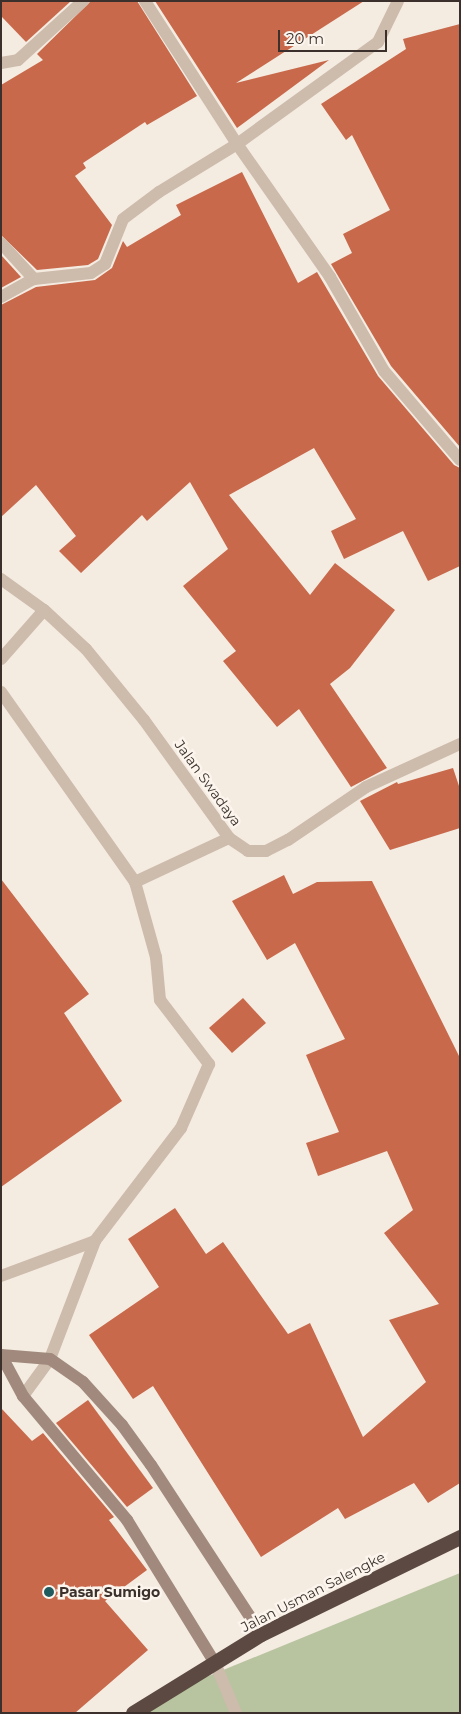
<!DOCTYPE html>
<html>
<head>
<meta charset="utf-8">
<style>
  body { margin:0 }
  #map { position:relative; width:461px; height:1714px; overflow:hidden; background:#f4ebe1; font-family:Montserrat,sans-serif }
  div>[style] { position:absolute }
  .green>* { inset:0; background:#b8c4a0 }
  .building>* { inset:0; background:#c8694b }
  .lane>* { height:12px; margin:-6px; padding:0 6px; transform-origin:6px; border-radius:6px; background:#cdbbac }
  .street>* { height:12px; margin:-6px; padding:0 6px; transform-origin:6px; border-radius:6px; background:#cdbbac }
  .secondary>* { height:12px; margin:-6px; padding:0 6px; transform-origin:6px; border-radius:6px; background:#a18a7d }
  .highway>* { height:15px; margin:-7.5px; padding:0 7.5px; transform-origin:7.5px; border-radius:7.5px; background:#5c4a42 }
  .dots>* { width:14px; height:14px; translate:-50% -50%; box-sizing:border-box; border:2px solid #fbf5ee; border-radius:50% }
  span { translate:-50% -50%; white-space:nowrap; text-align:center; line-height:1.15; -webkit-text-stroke:5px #fbf5ee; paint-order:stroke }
  .street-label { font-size:14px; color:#3b302b }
  .poi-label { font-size:14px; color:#3b302b; font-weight:700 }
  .left { translate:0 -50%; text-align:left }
  .frame { position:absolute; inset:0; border:2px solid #3b302b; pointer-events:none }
  .scale { position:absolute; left:278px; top:30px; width:109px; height:22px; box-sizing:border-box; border:2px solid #3b302b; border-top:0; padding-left:6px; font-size:15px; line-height:18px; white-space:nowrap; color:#3b302b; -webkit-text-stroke:4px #fbf5ee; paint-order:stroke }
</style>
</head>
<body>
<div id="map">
  <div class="green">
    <div style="clip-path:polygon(460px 1573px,460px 1713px,147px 1713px,194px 1682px)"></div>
  </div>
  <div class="building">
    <div style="clip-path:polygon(1px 1px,71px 1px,26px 42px,1px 16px)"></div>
    <div style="clip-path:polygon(91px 1px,137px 1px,197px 96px,147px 125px,145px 122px,83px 163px,86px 168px,75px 176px,112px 225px,98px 259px,88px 265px,37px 270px,1px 235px,1px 85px,43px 60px,37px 54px)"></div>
    <div style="clip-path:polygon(155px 1px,364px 1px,236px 83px,329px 60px,237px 128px)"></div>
    <div style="clip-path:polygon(460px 24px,460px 447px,391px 366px,331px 264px,352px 253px,343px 234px,390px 210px,352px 135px,346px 140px,321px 104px,406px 49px,403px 39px)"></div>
    <div style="clip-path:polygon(242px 172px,298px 283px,317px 272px,378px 376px,454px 465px,460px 468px,460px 566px,428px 581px,403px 531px,344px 559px,331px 531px,356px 519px,314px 448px,229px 495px,310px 595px,335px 563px,395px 610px,350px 668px,330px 684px,387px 768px,351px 787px,299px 709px,277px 727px,223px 661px,236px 651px,183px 586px,228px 549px,190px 482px,147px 521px,142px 515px,81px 573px,59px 551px,76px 536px,36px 485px,1px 517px,1px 305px,36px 287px,95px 280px,112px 268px,123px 241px,127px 247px,181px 215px,176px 205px)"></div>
    <div style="clip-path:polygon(1px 255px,21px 277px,1px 288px)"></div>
    <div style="clip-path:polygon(453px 768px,460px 789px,460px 828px,390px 850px,360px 801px,397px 782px,398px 784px)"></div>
    <div style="clip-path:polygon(284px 875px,293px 894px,317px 882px,372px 881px,460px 1058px,460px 1483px,428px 1503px,414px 1483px,345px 1519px,338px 1508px,261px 1557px,153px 1386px,133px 1399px,89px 1335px,159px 1287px,128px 1239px,175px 1208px,206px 1254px,223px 1242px,288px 1334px,310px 1323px,363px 1437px,426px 1382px,389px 1320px,439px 1304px,384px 1233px,413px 1210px,387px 1151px,318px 1176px,306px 1143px,339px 1132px,306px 1055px,345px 1039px,295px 943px,267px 960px,232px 901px)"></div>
    <div style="clip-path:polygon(1px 879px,89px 994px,64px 1013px,122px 1101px,1px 1187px)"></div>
    <div style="clip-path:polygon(243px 998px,266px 1023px,232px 1053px,209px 1028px)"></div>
    <div style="clip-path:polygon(88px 1400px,153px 1488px,127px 1507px,56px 1423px)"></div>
    <div style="clip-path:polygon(1px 1408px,32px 1441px,43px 1433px,114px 1517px,109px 1520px,147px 1570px,105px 1601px,148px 1650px,75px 1713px,1px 1713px)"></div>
  </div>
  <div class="lane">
    <div style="left:1px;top:659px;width:65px;rotate:-48.7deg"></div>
    <div style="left:1px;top:692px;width:232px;rotate:54.8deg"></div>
    <div style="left:135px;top:882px;width:78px;rotate:74.4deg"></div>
    <div style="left:156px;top:957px;width:43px;rotate:84.7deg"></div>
    <div style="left:160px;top:1000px;width:81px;rotate:52.6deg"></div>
    <div style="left:209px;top:1064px;width:70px;rotate:113.6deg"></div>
    <div style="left:181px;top:1128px;width:142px;rotate:127.3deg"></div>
    <div style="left:95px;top:1241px;width:126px;rotate:110.9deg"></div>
    <div style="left:50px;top:1359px;width:46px;rotate:126.1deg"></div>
    <div style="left:135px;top:882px;width:104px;rotate:-25.1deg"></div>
    <div style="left:1px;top:1276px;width:100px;rotate:-20.4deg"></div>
  </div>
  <div class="street">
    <div style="left:398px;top:1px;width:46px;rotate:116deg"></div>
    <div style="left:378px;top:42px;width:174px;rotate:144.1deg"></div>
    <div style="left:237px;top:144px;width:162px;rotate:55deg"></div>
    <div style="left:330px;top:277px;width:108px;rotate:60.1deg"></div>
    <div style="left:384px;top:371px;width:117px;rotate:49.5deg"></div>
    <div style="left:1px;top:63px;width:17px;rotate:-10deg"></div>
    <div style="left:18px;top:60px;width:88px;rotate:-42.2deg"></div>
    <div style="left:1px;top:243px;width:49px;rotate:47.5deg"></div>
    <div style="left:1px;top:297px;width:38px;rotate:-29deg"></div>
    <div style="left:34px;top:279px;width:57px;rotate:-6deg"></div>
    <div style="left:91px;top:273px;width:17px;rotate:-33deg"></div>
    <div style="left:105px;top:264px;width:48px;rotate:-68.2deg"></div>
    <div style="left:123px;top:219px;width:45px;rotate:-36.9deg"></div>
    <div style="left:159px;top:192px;width:92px;rotate:-31.6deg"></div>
    <div style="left:237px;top:144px;width:170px;rotate:-122.8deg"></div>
    <div style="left:1px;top:579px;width:53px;rotate:35.8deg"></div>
    <div style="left:44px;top:610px;width:57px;rotate:42.9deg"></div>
    <div style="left:86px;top:649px;width:92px;rotate:50.8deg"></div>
    <div style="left:144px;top:720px;width:145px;rotate:54.2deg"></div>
    <div style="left:229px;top:838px;width:23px;rotate:34deg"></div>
    <div style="left:248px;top:851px;width:18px"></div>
    <div style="left:266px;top:851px;width:25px;rotate:-27deg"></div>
    <div style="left:288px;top:840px;width:94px;rotate:-34.2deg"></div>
    <div style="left:366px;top:787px;width:103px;rotate:-24.6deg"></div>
    <div style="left:215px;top:1663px;width:54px;rotate:67.2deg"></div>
  </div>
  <div class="secondary">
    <div style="left:1px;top:1355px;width:49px;rotate:4.7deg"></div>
    <div style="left:50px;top:1359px;width:40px;rotate:34.9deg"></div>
    <div style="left:83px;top:1382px;width:58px;rotate:47.8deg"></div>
    <div style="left:122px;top:1425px;width:49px;rotate:54.1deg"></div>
    <div style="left:151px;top:1465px;width:202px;rotate:56.9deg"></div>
    <div style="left:1px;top:1355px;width:47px;rotate:61.8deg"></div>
    <div style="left:23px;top:1396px;width:162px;rotate:50deg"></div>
    <div style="left:127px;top:1520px;width:168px;rotate:58.4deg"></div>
  </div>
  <div class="highway">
    <div style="left:133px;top:1713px;width:150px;rotate:-31.7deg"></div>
    <div style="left:261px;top:1634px;width:221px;rotate:-26deg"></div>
  </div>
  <div class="dots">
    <div style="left:49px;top:1592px;background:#1f5a5e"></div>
  </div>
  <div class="street-label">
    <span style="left:208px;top:783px;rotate:54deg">Jalan Swadaya</span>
    <span style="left:313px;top:1592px;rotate:-27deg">Jalan Usman Salengke</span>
  </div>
  <div class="poi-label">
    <span class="left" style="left:59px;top:1592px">Pasar Sumigo</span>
  </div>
  <div class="frame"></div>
  <div class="scale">20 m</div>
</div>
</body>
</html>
